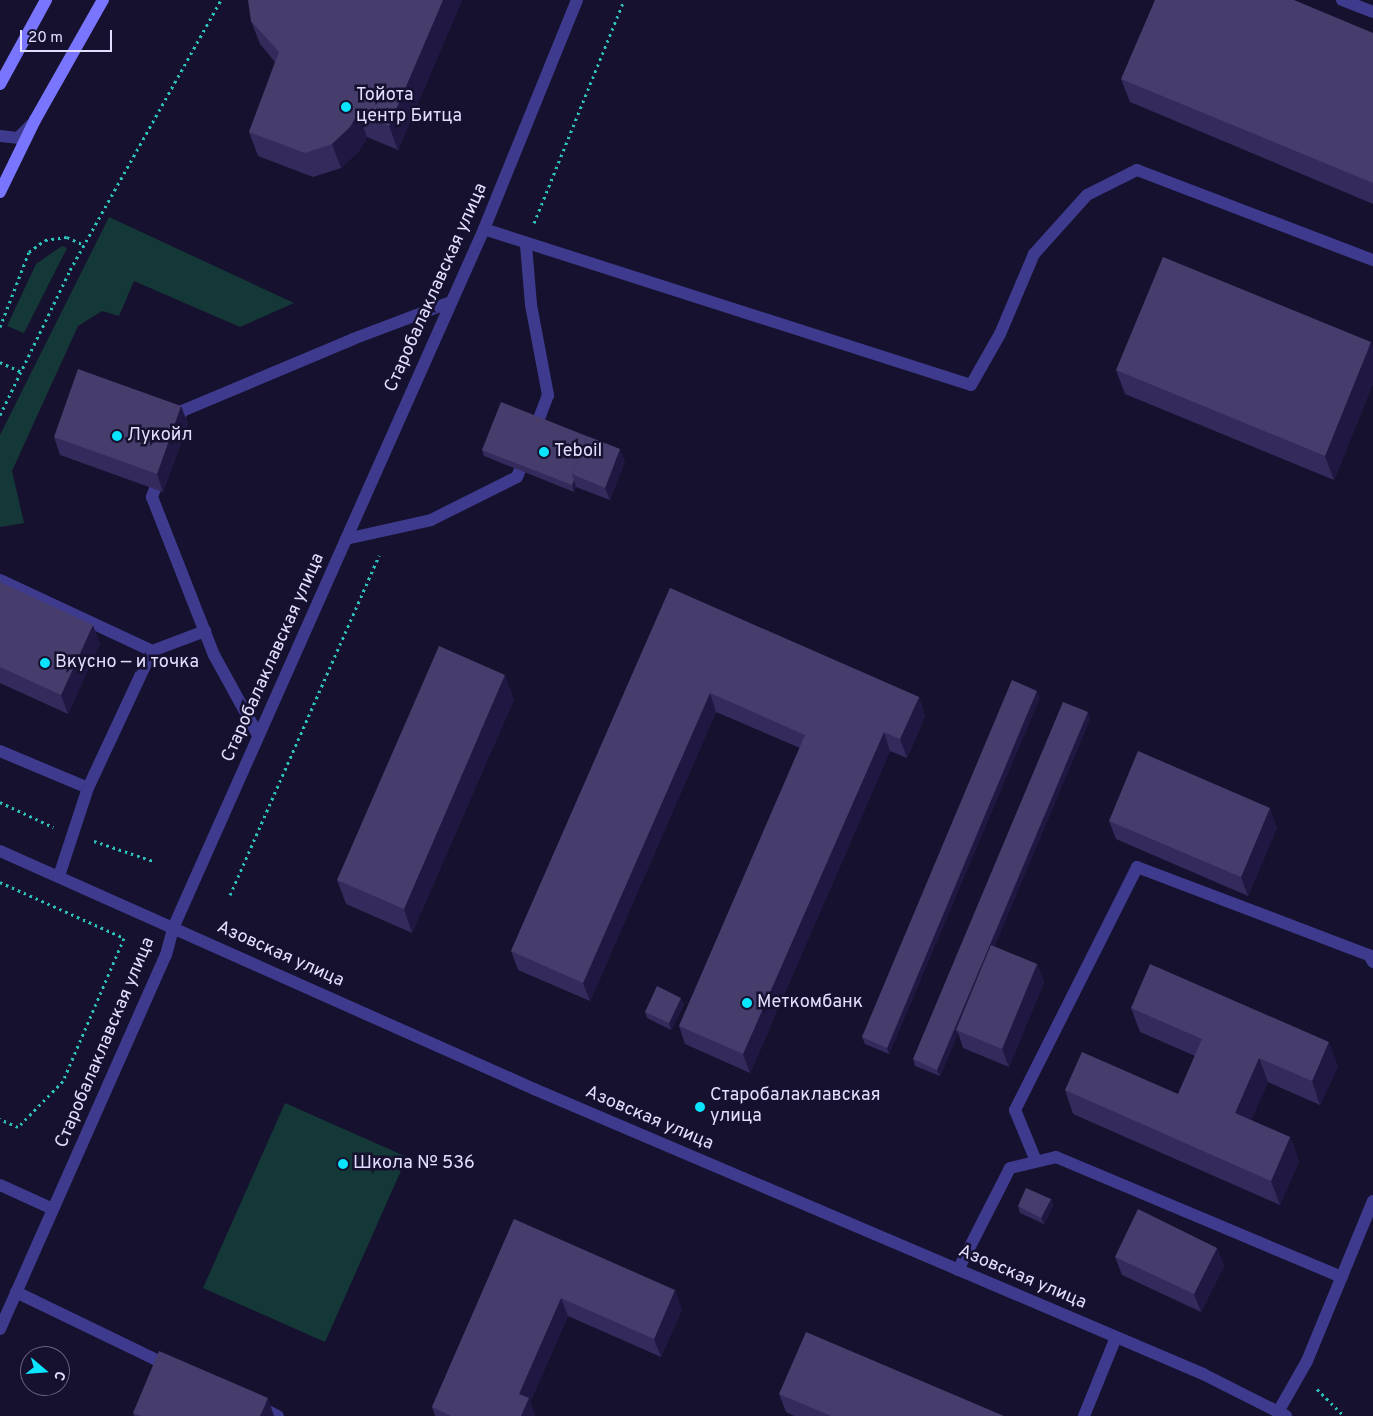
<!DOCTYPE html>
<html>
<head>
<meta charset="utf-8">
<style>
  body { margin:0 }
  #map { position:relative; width:1373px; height:1416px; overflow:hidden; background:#16112e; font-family:Overpass,sans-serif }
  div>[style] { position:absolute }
  .green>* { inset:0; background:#143837 }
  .path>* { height:3px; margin-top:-1.5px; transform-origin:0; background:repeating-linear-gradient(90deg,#2dc3bb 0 2.5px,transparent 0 6.5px) }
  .service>* { height:12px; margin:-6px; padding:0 6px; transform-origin:6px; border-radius:6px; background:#3e3b8e }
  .minor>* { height:12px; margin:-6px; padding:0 6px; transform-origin:6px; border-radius:6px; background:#3e3b8e }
  .tertiary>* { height:12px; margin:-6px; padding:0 6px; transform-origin:6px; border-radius:6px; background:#3e3b8e }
  .secondary>* { height:12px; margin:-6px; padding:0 6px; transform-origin:6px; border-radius:6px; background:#7975ff }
  .wall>* { inset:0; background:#342a5b }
  .shaded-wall>* { inset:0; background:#201842 }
  .building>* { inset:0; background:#473d6d }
  .dots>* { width:14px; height:14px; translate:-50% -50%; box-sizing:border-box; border:2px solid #16112e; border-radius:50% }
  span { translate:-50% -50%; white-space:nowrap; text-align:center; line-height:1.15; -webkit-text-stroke:5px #16112e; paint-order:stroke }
  .poi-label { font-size:18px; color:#e2deff }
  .left { translate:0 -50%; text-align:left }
  .street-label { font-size:18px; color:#e2deff }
  .north { position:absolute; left:20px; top:1346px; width:50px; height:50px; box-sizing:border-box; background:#16112e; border:1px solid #686382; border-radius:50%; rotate:108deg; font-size:14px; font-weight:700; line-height:20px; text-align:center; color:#e2deff }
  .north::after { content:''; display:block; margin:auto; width:18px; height:22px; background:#0ae5ff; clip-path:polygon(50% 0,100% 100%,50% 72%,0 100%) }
  .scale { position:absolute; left:20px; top:30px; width:92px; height:22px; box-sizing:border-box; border:2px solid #e2deff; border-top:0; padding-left:6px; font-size:15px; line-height:18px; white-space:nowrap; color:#e2deff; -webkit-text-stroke:4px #16112e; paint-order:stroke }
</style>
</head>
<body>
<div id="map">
  <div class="green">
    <div style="clip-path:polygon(109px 217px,294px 303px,240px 327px,134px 281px,119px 316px,102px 311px,78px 326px,12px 471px,24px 523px,0 527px,0 435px)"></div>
    <div style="clip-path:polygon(62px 246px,67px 248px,24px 333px,7px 326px,36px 264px)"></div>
    <div style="clip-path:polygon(285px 1103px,407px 1157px,325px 1342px,203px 1288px)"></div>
  </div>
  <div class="path">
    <div style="left:534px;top:223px;width:240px;rotate:-68deg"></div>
    <div style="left:0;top:327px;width:80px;rotate:-68.9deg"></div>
    <div style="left:29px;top:252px;width:20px;rotate:-37deg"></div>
    <div style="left:45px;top:240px;width:22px;rotate:-8deg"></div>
    <div style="left:67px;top:237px;width:19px;rotate:25deg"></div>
    <div style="left:0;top:362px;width:23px;rotate:25deg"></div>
    <div style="left:0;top:415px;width:161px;rotate:-64.2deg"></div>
    <div style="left:70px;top:270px;width:309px;rotate:-60.8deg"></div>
    <div style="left:0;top:802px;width:59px;rotate:25.3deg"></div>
    <div style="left:94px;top:841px;width:62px;rotate:18.7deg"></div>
    <div style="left:0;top:882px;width:136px;rotate:24.3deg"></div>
    <div style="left:124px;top:938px;width:155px;rotate:113.1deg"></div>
    <div style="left:63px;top:1081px;width:64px;rotate:134.4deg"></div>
    <div style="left:18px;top:1127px;width:20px;rotate:-156deg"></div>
    <div style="left:230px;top:895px;width:371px;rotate:-66.3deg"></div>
    <div style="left:1317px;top:1389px;width:38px;rotate:45deg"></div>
  </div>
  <div class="service">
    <div style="left:1342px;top:0;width:33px;rotate:21deg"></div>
    <div style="left:484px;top:229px;width:511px;rotate:17.76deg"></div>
    <div style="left:971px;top:385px;width:59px;rotate:-60.4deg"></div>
    <div style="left:1000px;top:334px;width:87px;rotate:-67deg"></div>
    <div style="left:1034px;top:254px;width:79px;rotate:-48.1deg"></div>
    <div style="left:1087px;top:195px;width:56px;rotate:-26.6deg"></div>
    <div style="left:1137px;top:170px;width:253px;rotate:20.9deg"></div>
    <div style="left:526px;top:245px;width:60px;rotate:85.2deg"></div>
    <div style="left:531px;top:305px;width:92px;rotate:79.3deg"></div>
    <div style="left:548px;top:395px;width:40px;rotate:111deg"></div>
    <div style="left:178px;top:421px;width:11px;rotate:-68deg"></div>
    <div style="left:182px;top:411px;width:186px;rotate:-22.8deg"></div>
    <div style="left:353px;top:339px;width:105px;rotate:-20.7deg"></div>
    <div style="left:155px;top:489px;width:9px;rotate:111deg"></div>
    <div style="left:152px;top:497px;width:170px;rotate:68.6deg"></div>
    <div style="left:214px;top:655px;width:91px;rotate:61.2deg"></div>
    <div style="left:346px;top:539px;width:87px;rotate:-12.6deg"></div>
    <div style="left:431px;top:520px;width:96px;rotate:-26.6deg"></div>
    <div style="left:517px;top:477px;width:24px;rotate:-68deg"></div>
    <div style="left:0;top:580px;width:168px;rotate:25deg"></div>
    <div style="left:0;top:751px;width:95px;rotate:22.8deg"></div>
    <div style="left:59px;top:876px;width:93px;rotate:-71.8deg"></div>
    <div style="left:88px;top:788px;width:151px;rotate:-65deg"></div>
    <div style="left:152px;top:651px;width:57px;rotate:-20.7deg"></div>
    <div style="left:1036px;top:1161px;width:55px;rotate:-112.4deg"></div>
    <div style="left:1015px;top:1110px;width:272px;rotate:-63.3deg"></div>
    <div style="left:1137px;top:867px;width:248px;rotate:20.8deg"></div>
    <div style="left:1369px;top:955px;width:8px;rotate:60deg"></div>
    <div style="left:0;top:1185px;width:58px;rotate:24.4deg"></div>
    <div style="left:958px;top:1270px;width:114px;rotate:-63deg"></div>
    <div style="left:1010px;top:1168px;width:47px;rotate:-13.4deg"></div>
    <div style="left:1056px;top:1157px;width:310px;rotate:22.8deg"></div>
    <div style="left:16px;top:1292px;width:172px;rotate:25.8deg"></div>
    <div style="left:260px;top:1407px;width:20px;rotate:27deg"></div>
    <div style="left:1278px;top:1412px;width:59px;rotate:-60.4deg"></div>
    <div style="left:1307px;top:1361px;width:173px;rotate:-67.6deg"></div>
    <div style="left:1084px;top:1416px;width:85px;rotate:-67.9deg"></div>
  </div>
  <div class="minor">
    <div style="left:0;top:1329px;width:409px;rotate:-66.1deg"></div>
    <div style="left:166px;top:955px;width:30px;rotate:-75deg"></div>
    <div style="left:174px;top:926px;width:763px;rotate:-66.02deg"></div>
    <div style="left:484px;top:229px;width:247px;rotate:-67.9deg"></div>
  </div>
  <div class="tertiary">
    <div style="left:0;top:136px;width:18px;rotate:6deg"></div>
    <div style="left:18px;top:138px;width:20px;rotate:-45deg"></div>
    <div style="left:0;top:851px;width:585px;rotate:24.02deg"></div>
    <div style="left:534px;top:1089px;width:727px;rotate:23.07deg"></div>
    <div style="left:1203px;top:1374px;width:93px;rotate:26.8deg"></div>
  </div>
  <div class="secondary">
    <div style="left:0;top:84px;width:96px;rotate:-61.3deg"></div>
    <div style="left:0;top:192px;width:80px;rotate:-64.1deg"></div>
    <div style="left:35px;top:120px;width:138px;rotate:-60.5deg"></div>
  </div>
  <div class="wall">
    <div style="clip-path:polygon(462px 0,398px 150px,367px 137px,359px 151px,341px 168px,313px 177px,258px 156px,249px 132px,275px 62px,260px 44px,251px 21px)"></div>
    <div style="clip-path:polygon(1373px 33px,1373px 204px,1130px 102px,1121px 79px)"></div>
    <div style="clip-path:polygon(1373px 347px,1373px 383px,1334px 480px,1125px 394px,1116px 370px)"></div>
    <div style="clip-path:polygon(181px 406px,188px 424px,163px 492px,60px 455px,54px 437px)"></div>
    <div style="clip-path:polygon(482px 450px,625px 461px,610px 500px,576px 487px,574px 492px,484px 456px)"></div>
    <div style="clip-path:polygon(0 582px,100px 643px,68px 714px,0 683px)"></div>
    <div style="clip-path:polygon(670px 588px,919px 697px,925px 716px,907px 758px,890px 751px,750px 1073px,685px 1044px,679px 1026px,800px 748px,716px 712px,590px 1001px,518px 970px,511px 951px)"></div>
    <div style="clip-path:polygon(1040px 697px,889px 1054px,865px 1044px,862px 1037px)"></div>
    <div style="clip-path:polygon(514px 699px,412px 933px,346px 904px,337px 880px)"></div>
    <div style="clip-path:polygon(1090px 719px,994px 947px,1037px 964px,1044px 982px,1009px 1067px,963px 1048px,958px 1033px,940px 1076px,915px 1066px,913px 1059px)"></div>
    <div style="clip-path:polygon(1109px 821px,1277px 827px,1248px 896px,1116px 839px)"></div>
    <div style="clip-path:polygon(684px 1004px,671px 1030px,647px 1018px,645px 1012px)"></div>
    <div style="clip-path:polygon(1131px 1008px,1338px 1066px,1320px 1105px,1268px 1082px,1251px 1120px,1290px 1137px,1299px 1161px,1280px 1205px,1073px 1114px,1065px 1090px,1178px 1094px,1195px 1056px,1140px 1032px)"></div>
    <div style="clip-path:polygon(1051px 1199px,1053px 1206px,1044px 1224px,1020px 1213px,1018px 1206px)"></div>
    <div style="clip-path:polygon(514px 1219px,682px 1309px,661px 1357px,568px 1316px,530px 1402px,535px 1416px,435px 1416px,432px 1407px)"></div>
    <div style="clip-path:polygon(1217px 1248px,1224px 1266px,1201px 1312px,1122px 1275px,1115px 1257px)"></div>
    <div style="clip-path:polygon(779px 1394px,1004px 1416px,794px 1416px,786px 1412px)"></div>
    <div style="clip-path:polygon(133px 1413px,274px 1416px,134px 1416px)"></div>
  </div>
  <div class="shaded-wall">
    <div style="clip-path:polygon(443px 0,462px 0,398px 150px,389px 126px)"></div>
    <div style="clip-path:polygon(358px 113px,367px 137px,359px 151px,341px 168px,332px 144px)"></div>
    <div style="clip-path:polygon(1371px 342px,1373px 347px,1373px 383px,1334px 480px,1325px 456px)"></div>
    <div style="clip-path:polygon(181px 406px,188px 424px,163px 492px,157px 474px)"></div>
    <div style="clip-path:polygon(620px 449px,625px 461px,610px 500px,605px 488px)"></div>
    <div style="clip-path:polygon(574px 480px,576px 487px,574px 492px,572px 485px)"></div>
    <div style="clip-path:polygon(93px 625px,100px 643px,68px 714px,61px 695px)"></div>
    <div style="clip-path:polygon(505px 675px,514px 699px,412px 933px,404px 909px)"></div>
    <div style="clip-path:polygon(1037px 691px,1040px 697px,889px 1054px,887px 1048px)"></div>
    <div style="clip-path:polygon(710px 693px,716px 712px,590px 1001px,583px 983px)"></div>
    <div style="clip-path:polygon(919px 697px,925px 716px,907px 758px,900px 739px)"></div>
    <div style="clip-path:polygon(1088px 712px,1090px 719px,959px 1031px,956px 1030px,958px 1033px,940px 1076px,937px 1070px)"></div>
    <div style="clip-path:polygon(884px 732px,890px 751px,750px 1073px,743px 1054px)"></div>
    <div style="clip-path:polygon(1270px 808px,1277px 827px,1248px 896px,1241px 877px)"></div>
    <div style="clip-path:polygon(1037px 964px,1044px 982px,1009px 1067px,1002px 1049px)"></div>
    <div style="clip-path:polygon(681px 998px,684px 1004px,671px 1030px,669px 1023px)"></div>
    <div style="clip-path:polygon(1329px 1042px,1338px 1066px,1320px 1105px,1312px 1081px)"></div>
    <div style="clip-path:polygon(1259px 1058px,1268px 1082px,1244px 1137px,1235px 1113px)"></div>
    <div style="clip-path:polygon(1290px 1137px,1299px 1161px,1280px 1205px,1271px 1181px)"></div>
    <div style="clip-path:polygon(1051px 1199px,1053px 1206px,1044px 1224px,1041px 1218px)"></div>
    <div style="clip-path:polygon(1217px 1248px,1224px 1266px,1201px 1312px,1194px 1294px)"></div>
    <div style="clip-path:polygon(675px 1290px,682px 1309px,661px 1357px,654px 1339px)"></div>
    <div style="clip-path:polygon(561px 1298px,568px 1316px,530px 1402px,535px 1416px,521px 1416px,519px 1394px)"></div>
    <div style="clip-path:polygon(268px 1398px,274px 1416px,260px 1416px)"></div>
  </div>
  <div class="building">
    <div style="clip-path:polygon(248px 0,443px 0,389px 126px,358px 113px,350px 127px,332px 144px,305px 153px,249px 132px,279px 52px,251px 21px)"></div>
    <div style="clip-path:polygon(1155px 0,1294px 0,1373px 33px,1373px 183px,1121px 79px)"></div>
    <div style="clip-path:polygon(1163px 257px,1371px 342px,1325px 456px,1116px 370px)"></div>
    <div style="clip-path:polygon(78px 369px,181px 406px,157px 474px,54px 437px)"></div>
    <div style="clip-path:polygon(501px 402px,589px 437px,587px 436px,572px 474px,574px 480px,572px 485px,482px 450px)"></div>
    <div style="clip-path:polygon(587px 436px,620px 449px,605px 488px,572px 474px)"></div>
    <div style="clip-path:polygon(0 582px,93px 625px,61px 695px,0 667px)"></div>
    <div style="clip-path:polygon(670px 588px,919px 697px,900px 739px,884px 732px,743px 1054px,679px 1026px,805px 735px,710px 693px,583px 983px,511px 951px)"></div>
    <div style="clip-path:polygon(439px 646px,505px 675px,404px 909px,337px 880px)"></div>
    <div style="clip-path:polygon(1012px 680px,1037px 691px,887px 1048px,862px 1037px)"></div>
    <div style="clip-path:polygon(1063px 702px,1088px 712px,937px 1070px,913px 1059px)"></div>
    <div style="clip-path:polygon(1138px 751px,1270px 808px,1241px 877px,1109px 821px)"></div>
    <div style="clip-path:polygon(991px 945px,1037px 964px,1002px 1049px,956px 1030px)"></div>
    <div style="clip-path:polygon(1150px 964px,1329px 1042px,1312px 1081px,1259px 1058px,1235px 1113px,1290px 1137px,1271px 1181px,1065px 1090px,1082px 1052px,1178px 1094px,1202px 1039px,1131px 1008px)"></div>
    <div style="clip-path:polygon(657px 986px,681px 998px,669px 1023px,645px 1012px)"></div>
    <div style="clip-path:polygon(1026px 1188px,1051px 1199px,1041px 1218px,1018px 1206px)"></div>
    <div style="clip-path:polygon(1138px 1209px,1217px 1248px,1194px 1294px,1115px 1257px)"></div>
    <div style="clip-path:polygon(514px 1219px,675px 1290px,654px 1339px,561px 1298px,519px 1394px,529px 1398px,521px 1416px,451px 1416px,432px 1407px)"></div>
    <div style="clip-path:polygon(806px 1332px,1004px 1416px,831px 1416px,779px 1394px)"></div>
    <div style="clip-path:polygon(159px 1351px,268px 1398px,260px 1416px,141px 1416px,133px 1413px)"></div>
  </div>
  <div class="dots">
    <div style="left:346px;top:107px;background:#0ae5ff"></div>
    <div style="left:117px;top:436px;background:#0ae5ff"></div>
    <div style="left:544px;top:452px;background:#0ae5ff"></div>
    <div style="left:45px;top:663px;background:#0ae5ff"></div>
    <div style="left:747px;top:1003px;background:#0ae5ff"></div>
    <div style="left:700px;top:1107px;background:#0ae5ff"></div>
    <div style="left:343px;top:1164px;background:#0ae5ff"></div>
  </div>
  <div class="poi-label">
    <span class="left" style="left:356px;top:107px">Тойота<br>центр Битца</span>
    <span class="left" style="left:127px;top:436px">Лукойл</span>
    <span class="left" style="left:554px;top:452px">Teboil</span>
    <span class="left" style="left:55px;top:663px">Вкусно — и точка</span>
    <span class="left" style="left:757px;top:1003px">Меткомбанк</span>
    <span class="left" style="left:710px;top:1107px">Старобалаклавская<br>улица</span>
    <span class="left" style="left:353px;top:1164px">Школа № 536</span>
  </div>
  <div class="street-label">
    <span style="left:437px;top:288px;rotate:-66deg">Старобалаклавская улица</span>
    <span style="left:274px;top:658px;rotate:-66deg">Старобалаклавская улица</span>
    <span style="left:280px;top:955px;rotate:24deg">Азовская улица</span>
    <span style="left:106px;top:1043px;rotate:-67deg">Старобалаклавская улица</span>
    <span style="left:649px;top:1119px;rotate:23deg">Азовская улица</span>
    <span style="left:1022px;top:1278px;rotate:23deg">Азовская улица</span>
  </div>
  <div class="north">С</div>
  <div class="scale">20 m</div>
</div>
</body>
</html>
